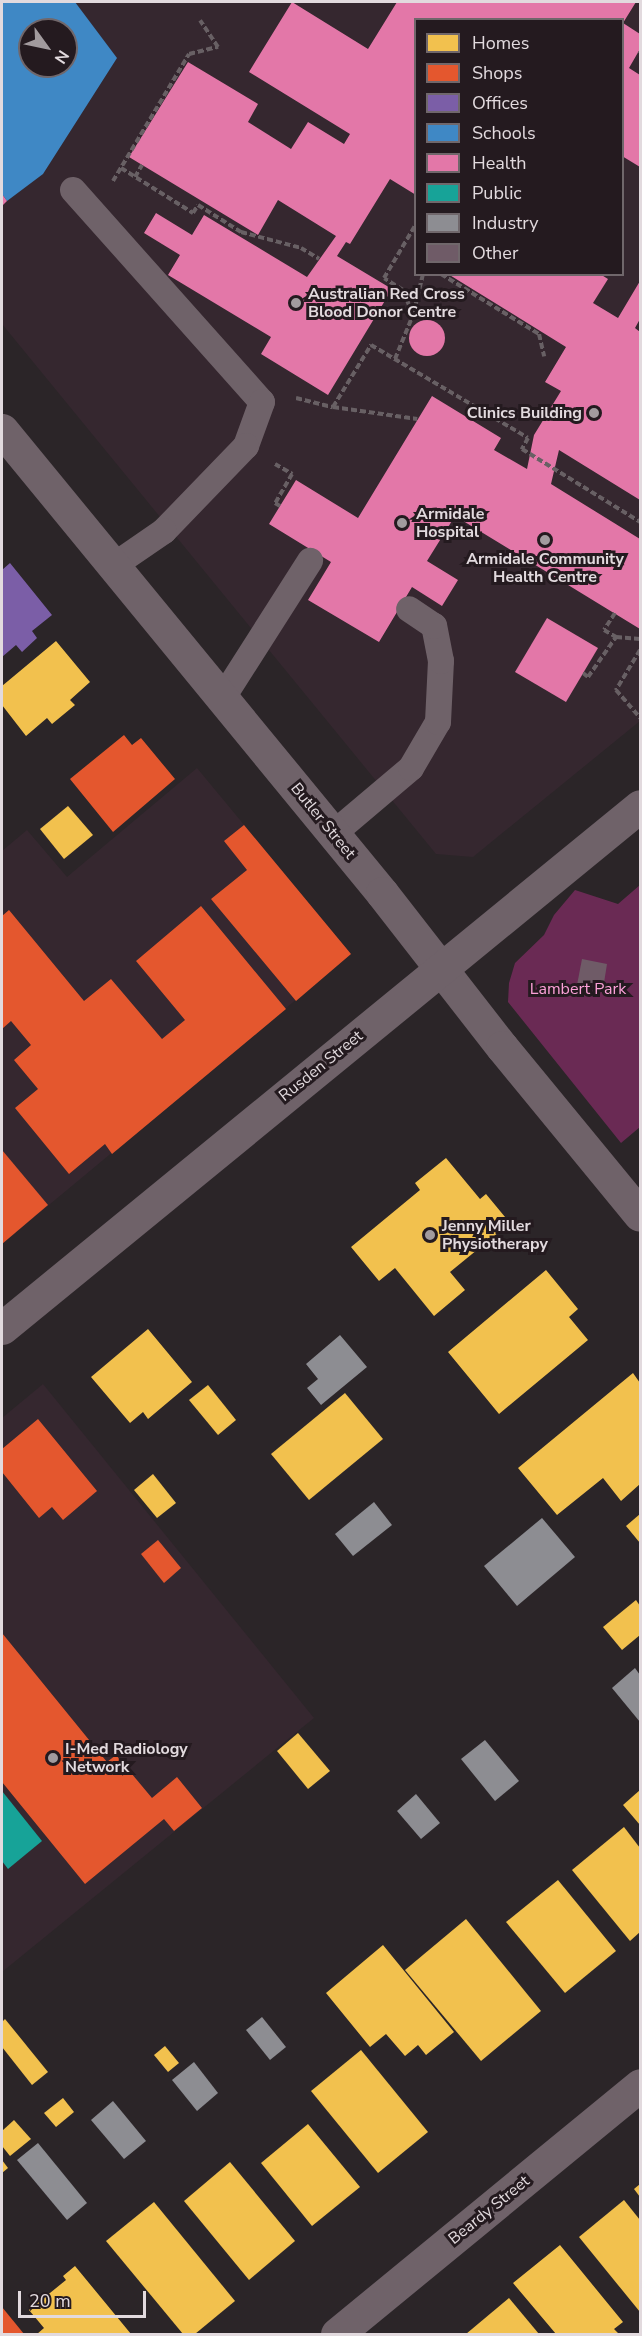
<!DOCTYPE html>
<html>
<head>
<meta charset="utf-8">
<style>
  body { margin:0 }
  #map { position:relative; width:642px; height:2336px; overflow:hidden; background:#2b2528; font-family:"Nunito Sans",sans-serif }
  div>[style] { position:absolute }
  .built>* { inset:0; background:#35272f }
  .green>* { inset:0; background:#6a2a54 }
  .homes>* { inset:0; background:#f2c14e }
  .shops>* { inset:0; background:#e4572e }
  .offices>* { inset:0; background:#7b5ea7 }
  .schools>* { inset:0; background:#3f88c5 }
  .health>* { inset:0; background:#e377a8 }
  .round { border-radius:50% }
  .public>* { inset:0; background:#17a398 }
  .industry>* { inset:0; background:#8d8d92 }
  .building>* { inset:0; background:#6f5b67 }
  .path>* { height:4px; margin-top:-2px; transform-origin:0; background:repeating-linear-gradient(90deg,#686064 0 6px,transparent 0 9px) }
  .service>* { height:26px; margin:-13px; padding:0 13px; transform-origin:13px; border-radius:13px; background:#6f6269 }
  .minor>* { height:33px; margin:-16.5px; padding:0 16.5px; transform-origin:16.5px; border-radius:16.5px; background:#6f6269 }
  .dots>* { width:16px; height:16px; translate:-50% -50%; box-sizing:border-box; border:3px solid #241a1f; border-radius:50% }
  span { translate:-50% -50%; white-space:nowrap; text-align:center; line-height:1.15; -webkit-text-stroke:6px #241a1f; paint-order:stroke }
  .poi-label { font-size:16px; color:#e2dade; font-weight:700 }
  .left { translate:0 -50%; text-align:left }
  .right { translate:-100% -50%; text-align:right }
  .street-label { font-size:16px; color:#e2dade }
  .park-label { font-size:16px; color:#fca1d8 }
  .frame { position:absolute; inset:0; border:3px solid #e2dade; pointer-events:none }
  .legend { position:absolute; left:414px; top:18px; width:210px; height:258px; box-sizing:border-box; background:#241a1f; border:2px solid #70676b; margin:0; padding:8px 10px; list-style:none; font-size:18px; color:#e2dade }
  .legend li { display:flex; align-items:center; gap:12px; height:30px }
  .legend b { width:30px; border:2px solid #70676b }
  .north { position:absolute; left:18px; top:18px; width:60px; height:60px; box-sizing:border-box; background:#241a1f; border:2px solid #70676b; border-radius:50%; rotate:123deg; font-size:16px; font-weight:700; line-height:24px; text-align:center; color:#e2dade }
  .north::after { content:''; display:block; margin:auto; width:21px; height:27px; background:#a29b9e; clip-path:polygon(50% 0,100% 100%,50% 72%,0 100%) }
  .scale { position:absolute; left:18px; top:2291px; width:128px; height:27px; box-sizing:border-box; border:3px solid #e2dade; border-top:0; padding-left:8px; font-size:18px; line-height:21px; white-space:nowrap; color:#e2dade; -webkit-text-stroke:4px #241a1f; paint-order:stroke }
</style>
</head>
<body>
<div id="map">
  <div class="built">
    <div style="clip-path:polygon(evenodd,2px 2px,640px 2px,640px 721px,473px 857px,436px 854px,2px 324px,2px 2px,416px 20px,622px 20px,622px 274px,416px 274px,416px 20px,2px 2px,30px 30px,66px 30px,66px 66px,30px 66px,30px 30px)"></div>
    <div style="clip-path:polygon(197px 768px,351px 954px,2px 1244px,2px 851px,27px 830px,67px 877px)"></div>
    <div style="clip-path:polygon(43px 1384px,314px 1718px,2px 1972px,2px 1418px)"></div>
  </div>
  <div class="green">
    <div style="clip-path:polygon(640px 885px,640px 1127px,621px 1143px,508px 1002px,509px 983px,515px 963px,544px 935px,554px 915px,575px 890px,618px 904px)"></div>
  </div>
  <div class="homes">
    <div style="clip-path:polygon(56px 641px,90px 682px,70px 700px,75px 705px,52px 724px,47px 718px,26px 736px,2px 705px,2px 686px)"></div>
    <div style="clip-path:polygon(68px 806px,93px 835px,64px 859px,40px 829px)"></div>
    <div style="clip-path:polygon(446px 1158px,480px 1199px,486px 1194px,510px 1223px,450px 1272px,465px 1290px,434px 1316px,395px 1268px,379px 1281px,351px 1247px,420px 1190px,415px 1183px)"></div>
    <div style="clip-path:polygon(546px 1270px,578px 1309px,569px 1317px,588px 1340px,499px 1414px,448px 1352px)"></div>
    <div style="clip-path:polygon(148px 1329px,192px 1382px,148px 1419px,143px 1412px,130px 1423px,91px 1377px)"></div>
    <div style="clip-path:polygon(633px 1373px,640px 1383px,640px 1484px,621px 1501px,603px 1478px,557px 1515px,518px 1468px)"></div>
    <div style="clip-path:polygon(208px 1385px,236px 1420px,218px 1435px,189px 1400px)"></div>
    <div style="clip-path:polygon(345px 1393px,383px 1439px,309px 1500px,271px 1454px)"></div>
    <div style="clip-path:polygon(153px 1474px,176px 1503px,157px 1518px,134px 1490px)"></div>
    <div style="clip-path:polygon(640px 1514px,640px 1543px,626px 1526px)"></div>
    <div style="clip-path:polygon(636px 1600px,640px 1606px,640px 1635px,622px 1650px,603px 1627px)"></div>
    <div style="clip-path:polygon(298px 1733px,330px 1771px,308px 1789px,277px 1751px)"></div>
    <div style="clip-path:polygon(640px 1790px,640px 1825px,623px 1805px)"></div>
    <div style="clip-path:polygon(624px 1827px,640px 1848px,640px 1932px,630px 1941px,572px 1870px)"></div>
    <div style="clip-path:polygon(558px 1880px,616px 1951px,565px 1993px,506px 1922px)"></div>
    <div style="clip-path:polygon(466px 1919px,541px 2011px,481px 2061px,405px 1970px)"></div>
    <div style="clip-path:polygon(383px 1945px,454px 2032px,426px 2055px,418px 2045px,405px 2056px,386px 2034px,370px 2047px,326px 1993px)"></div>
    <div style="clip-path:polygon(5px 2019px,48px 2072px,32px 2085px,2px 2047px,2px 2022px)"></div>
    <div style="clip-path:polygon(165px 2046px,179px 2063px,168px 2072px,154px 2055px)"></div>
    <div style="clip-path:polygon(361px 2050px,428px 2132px,378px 2173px,311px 2091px)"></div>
    <div style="clip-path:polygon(63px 2098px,74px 2112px,56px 2127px,44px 2113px)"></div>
    <div style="clip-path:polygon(14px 2120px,31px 2139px,10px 2156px,2px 2146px,2px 2131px)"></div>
    <div style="clip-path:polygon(308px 2124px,360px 2187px,312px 2226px,261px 2163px)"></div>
    <div style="clip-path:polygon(2px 2160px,8px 2168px,2px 2173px)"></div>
    <div style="clip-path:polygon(230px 2162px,295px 2241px,249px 2280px,184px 2201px)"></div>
    <div style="clip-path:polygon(640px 2184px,640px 2197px,634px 2189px)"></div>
    <div style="clip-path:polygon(624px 2200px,640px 2220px,640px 2312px,579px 2237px)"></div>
    <div style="clip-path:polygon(154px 2202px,235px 2301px,195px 2334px,183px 2334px,106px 2241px)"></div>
    <div style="clip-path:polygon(560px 2245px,623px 2322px,614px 2329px,619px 2334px,556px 2334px,513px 2283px)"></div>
    <div style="clip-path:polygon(75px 2266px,131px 2334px,37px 2334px,44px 2328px,29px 2310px,66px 2280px,63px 2276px)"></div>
    <div style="clip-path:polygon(509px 2298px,539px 2334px,466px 2334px)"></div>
  </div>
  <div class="shops">
    <div style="clip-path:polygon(124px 735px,132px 745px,141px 738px,175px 779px,113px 832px,70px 779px)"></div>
    <div style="clip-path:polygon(244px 825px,351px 954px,296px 1001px,211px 899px,247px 870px,224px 841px)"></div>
    <div style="clip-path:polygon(201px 906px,286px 1009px,112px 1154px,105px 1144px,69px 1174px,15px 1108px,38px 1089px,14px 1060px,31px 1045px,11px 1021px,2px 1029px,2px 916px,9px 910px,84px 1001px,111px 979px,162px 1039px,185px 1020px,136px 961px)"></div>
    <div style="clip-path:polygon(2px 1150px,48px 1205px,2px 1244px)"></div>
    <div style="clip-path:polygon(38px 1419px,97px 1491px,63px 1520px,52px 1507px,39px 1518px,2px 1472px,2px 1449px)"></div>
    <div style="clip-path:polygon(158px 1540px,181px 1568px,164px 1583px,141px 1554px)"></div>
    <div style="clip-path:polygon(2px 1633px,107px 1762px,116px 1755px,152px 1798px,177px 1777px,202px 1808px,174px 1831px,164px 1819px,85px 1884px,2px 1782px)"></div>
    <div style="clip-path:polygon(2px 2307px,24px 2334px,2px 2334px)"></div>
  </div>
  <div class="offices">
    <div style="clip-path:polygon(10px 563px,52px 615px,32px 631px,37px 638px,22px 652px,16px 645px,2px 657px,2px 570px)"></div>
  </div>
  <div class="schools">
    <div style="clip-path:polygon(evenodd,2px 2px,75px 2px,117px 58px,43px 174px,7px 201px,2px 194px,2px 2px,30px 30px,66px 30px,66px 66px,30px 66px,30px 30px)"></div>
  </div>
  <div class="health">
    <div style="clip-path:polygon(292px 2px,368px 49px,397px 2px,636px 2px,623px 23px,640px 34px,640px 49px,629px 68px,640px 75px,640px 167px,622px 156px,622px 20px,416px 20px,416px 195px,390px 179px,350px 244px,346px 242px,337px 256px,392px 289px,328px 395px,261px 354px,271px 337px,168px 275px,180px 255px,144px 233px,156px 213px,192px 235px,204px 215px,307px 277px,336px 236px,278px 200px,258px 235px,129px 157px,188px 62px,258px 104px,248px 122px,291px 149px,308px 122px,344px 144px,350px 134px,249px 72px)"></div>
    <div style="clip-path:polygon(2px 194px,7px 201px,2px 206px)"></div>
    <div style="clip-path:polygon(448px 274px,600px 274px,608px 279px,593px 303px,618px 318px,640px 281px,640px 319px,635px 328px,640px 332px,640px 500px,559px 450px,551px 484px,640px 539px,640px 629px,455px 516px,427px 561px,458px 580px,442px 606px,412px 587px,379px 642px,308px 600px,331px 562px,269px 524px,296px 480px,358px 518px,432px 396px,501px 438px,494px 450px,527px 469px,534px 435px,561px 391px,545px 382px,566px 347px)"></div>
    <div class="round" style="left:409px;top:320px;width:36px;height:36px"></div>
    <div style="clip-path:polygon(547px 618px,598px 648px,566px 702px,515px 672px)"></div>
  </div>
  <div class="public">
    <div style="clip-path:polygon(2px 1791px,42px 1841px,8px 1869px,2px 1861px)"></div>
  </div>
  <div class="industry">
    <div style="clip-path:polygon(340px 1335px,367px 1367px,321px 1405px,307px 1388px,318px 1379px,306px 1364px)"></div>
    <div style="clip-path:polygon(374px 1502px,392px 1525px,353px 1556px,335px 1534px)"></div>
    <div style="clip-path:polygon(542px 1518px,575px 1557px,517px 1606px,484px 1566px)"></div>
    <div style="clip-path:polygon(635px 1668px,640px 1675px,640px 1722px,612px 1688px)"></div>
    <div style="clip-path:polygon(485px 1740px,519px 1781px,495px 1801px,461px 1759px)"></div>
    <div style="clip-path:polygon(416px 1794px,440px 1823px,421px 1839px,397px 1811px)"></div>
    <div style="clip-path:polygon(262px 2017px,286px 2047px,270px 2060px,246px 2030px)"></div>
    <div style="clip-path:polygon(194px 2062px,218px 2093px,197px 2111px,172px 2080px)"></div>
    <div style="clip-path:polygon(113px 2101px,146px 2141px,124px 2159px,91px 2120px)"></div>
    <div style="clip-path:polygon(38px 2143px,87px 2203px,67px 2220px,17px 2160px)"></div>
  </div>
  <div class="building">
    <div style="clip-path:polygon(582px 959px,607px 964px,603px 989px,577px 985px)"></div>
  </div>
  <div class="path">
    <div style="left:639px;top:51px;width:1px;rotate:45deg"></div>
    <div style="left:121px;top:168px;width:85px;rotate:32deg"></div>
    <div style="left:193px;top:213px;width:9px;rotate:-58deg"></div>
    <div style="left:198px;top:205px;width:51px;rotate:32.1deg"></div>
    <div style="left:241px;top:232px;width:62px;rotate:14.9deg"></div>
    <div style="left:301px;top:248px;width:21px;rotate:31deg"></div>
    <div style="left:135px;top:177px;width:14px;rotate:-60deg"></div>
    <div style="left:113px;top:181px;width:148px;rotate:-59.1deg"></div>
    <div style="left:189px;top:54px;width:30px;rotate:-14deg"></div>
    <div style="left:218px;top:47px;width:32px;rotate:-124deg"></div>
    <div style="left:441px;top:274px;width:115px;rotate:31.5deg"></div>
    <div style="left:539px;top:334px;width:23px;rotate:77deg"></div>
    <div style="left:413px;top:315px;width:27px;rotate:-112deg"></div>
    <div style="left:403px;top:290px;width:22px;rotate:-148deg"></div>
    <div style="left:384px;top:278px;width:63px;rotate:-59.3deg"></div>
    <div style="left:395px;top:359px;width:48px;rotate:-67.8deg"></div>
    <div style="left:413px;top:315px;width:42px;rotate:-76.3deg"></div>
    <div style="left:296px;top:398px;width:38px;rotate:14deg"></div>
    <div style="left:333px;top:407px;width:85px;rotate:8.1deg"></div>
    <div style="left:333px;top:407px;width:73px;rotate:-58.5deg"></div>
    <div style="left:371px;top:345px;width:182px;rotate:30.6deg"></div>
    <div style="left:528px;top:438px;width:13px;rotate:119deg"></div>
    <div style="left:522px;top:449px;width:139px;rotate:31.7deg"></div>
    <div style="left:275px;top:464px;width:20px;rotate:30deg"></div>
    <div style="left:292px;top:474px;width:34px;rotate:120deg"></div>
    <div style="left:275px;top:503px;width:6px;rotate:31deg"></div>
    <div style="left:615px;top:613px;width:20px;rotate:123deg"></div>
    <div style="left:604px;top:630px;width:14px;rotate:30deg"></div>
    <div style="left:640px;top:650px;width:47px;rotate:121deg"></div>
    <div style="left:616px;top:690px;width:37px;rotate:49deg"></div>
    <div style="left:583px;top:673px;width:6px;rotate:39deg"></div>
    <div style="left:588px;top:677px;width:49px;rotate:-55deg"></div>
    <div style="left:616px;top:637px;width:24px;rotate:5deg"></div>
  </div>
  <div class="service">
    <div style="left:73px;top:190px;width:284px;rotate:48.3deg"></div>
    <div style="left:262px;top:402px;width:47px;rotate:110deg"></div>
    <div style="left:246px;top:446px;width:118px;rotate:134deg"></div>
    <div style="left:164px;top:531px;width:62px;rotate:145.5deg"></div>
    <div style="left:222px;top:699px;width:164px;rotate:-57.5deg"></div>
    <div style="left:333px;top:834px;width:102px;rotate:-40.2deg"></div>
    <div style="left:411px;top:768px;width:53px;rotate:-59.6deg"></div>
    <div style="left:438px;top:722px;width:61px;rotate:-87.2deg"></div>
    <div style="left:441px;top:661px;width:36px;rotate:-101deg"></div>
    <div style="left:434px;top:626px;width:30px;rotate:-146deg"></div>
  </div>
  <div class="minor">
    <div style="left:2px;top:430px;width:599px;rotate:50.62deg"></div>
    <div style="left:382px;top:893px;width:195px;rotate:52.1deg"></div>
    <div style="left:502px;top:1047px;width:217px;rotate:50.6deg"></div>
    <div style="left:2px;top:1328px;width:824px;rotate:-39.29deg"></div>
    <div style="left:337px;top:2334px;width:392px;rotate:-39.4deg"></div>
  </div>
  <div class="dots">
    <div style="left:296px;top:303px;background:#a29b9e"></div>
    <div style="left:594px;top:413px;background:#a29b9e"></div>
    <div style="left:402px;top:523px;background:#a29b9e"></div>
    <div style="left:545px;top:540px;background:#a29b9e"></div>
    <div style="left:430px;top:1235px;background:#a29b9e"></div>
    <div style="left:53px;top:1758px;background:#a29b9e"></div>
  </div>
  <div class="poi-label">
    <span class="left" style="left:308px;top:303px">Australian Red Cross<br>Blood Donor Centre</span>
    <span class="right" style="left:582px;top:413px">Clinics Building</span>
    <span class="left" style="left:416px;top:523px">Armidale<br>Hospital</span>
    <span style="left:545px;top:568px">Armidale Community<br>Health Centre</span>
    <span class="left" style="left:442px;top:1235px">Jenny Miller<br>Physiotherapy</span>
    <span class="left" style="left:65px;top:1758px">I-Med Radiology<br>Network</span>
  </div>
  <div class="street-label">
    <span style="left:323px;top:821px;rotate:51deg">Butler Street</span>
    <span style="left:321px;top:1066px;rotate:-39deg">Rusden Street</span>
    <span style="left:489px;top:2210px;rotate:-39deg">Beardy Street</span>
  </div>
  <div class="park-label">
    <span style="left:578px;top:989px">Lambert Park</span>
  </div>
  <div class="frame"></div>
  <ul class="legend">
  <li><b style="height:16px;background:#f2c14e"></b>Homes</li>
  <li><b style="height:16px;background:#e4572e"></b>Shops</li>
  <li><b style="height:16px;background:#7b5ea7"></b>Offices</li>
  <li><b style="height:16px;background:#3f88c5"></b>Schools</li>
  <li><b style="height:16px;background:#e377a8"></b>Health</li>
  <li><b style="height:16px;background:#17a398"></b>Public</li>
  <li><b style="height:16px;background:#8d8d92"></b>Industry</li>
  <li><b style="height:16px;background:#6f5b67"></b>Other</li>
  </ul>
  <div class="north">N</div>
  <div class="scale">20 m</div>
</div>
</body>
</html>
